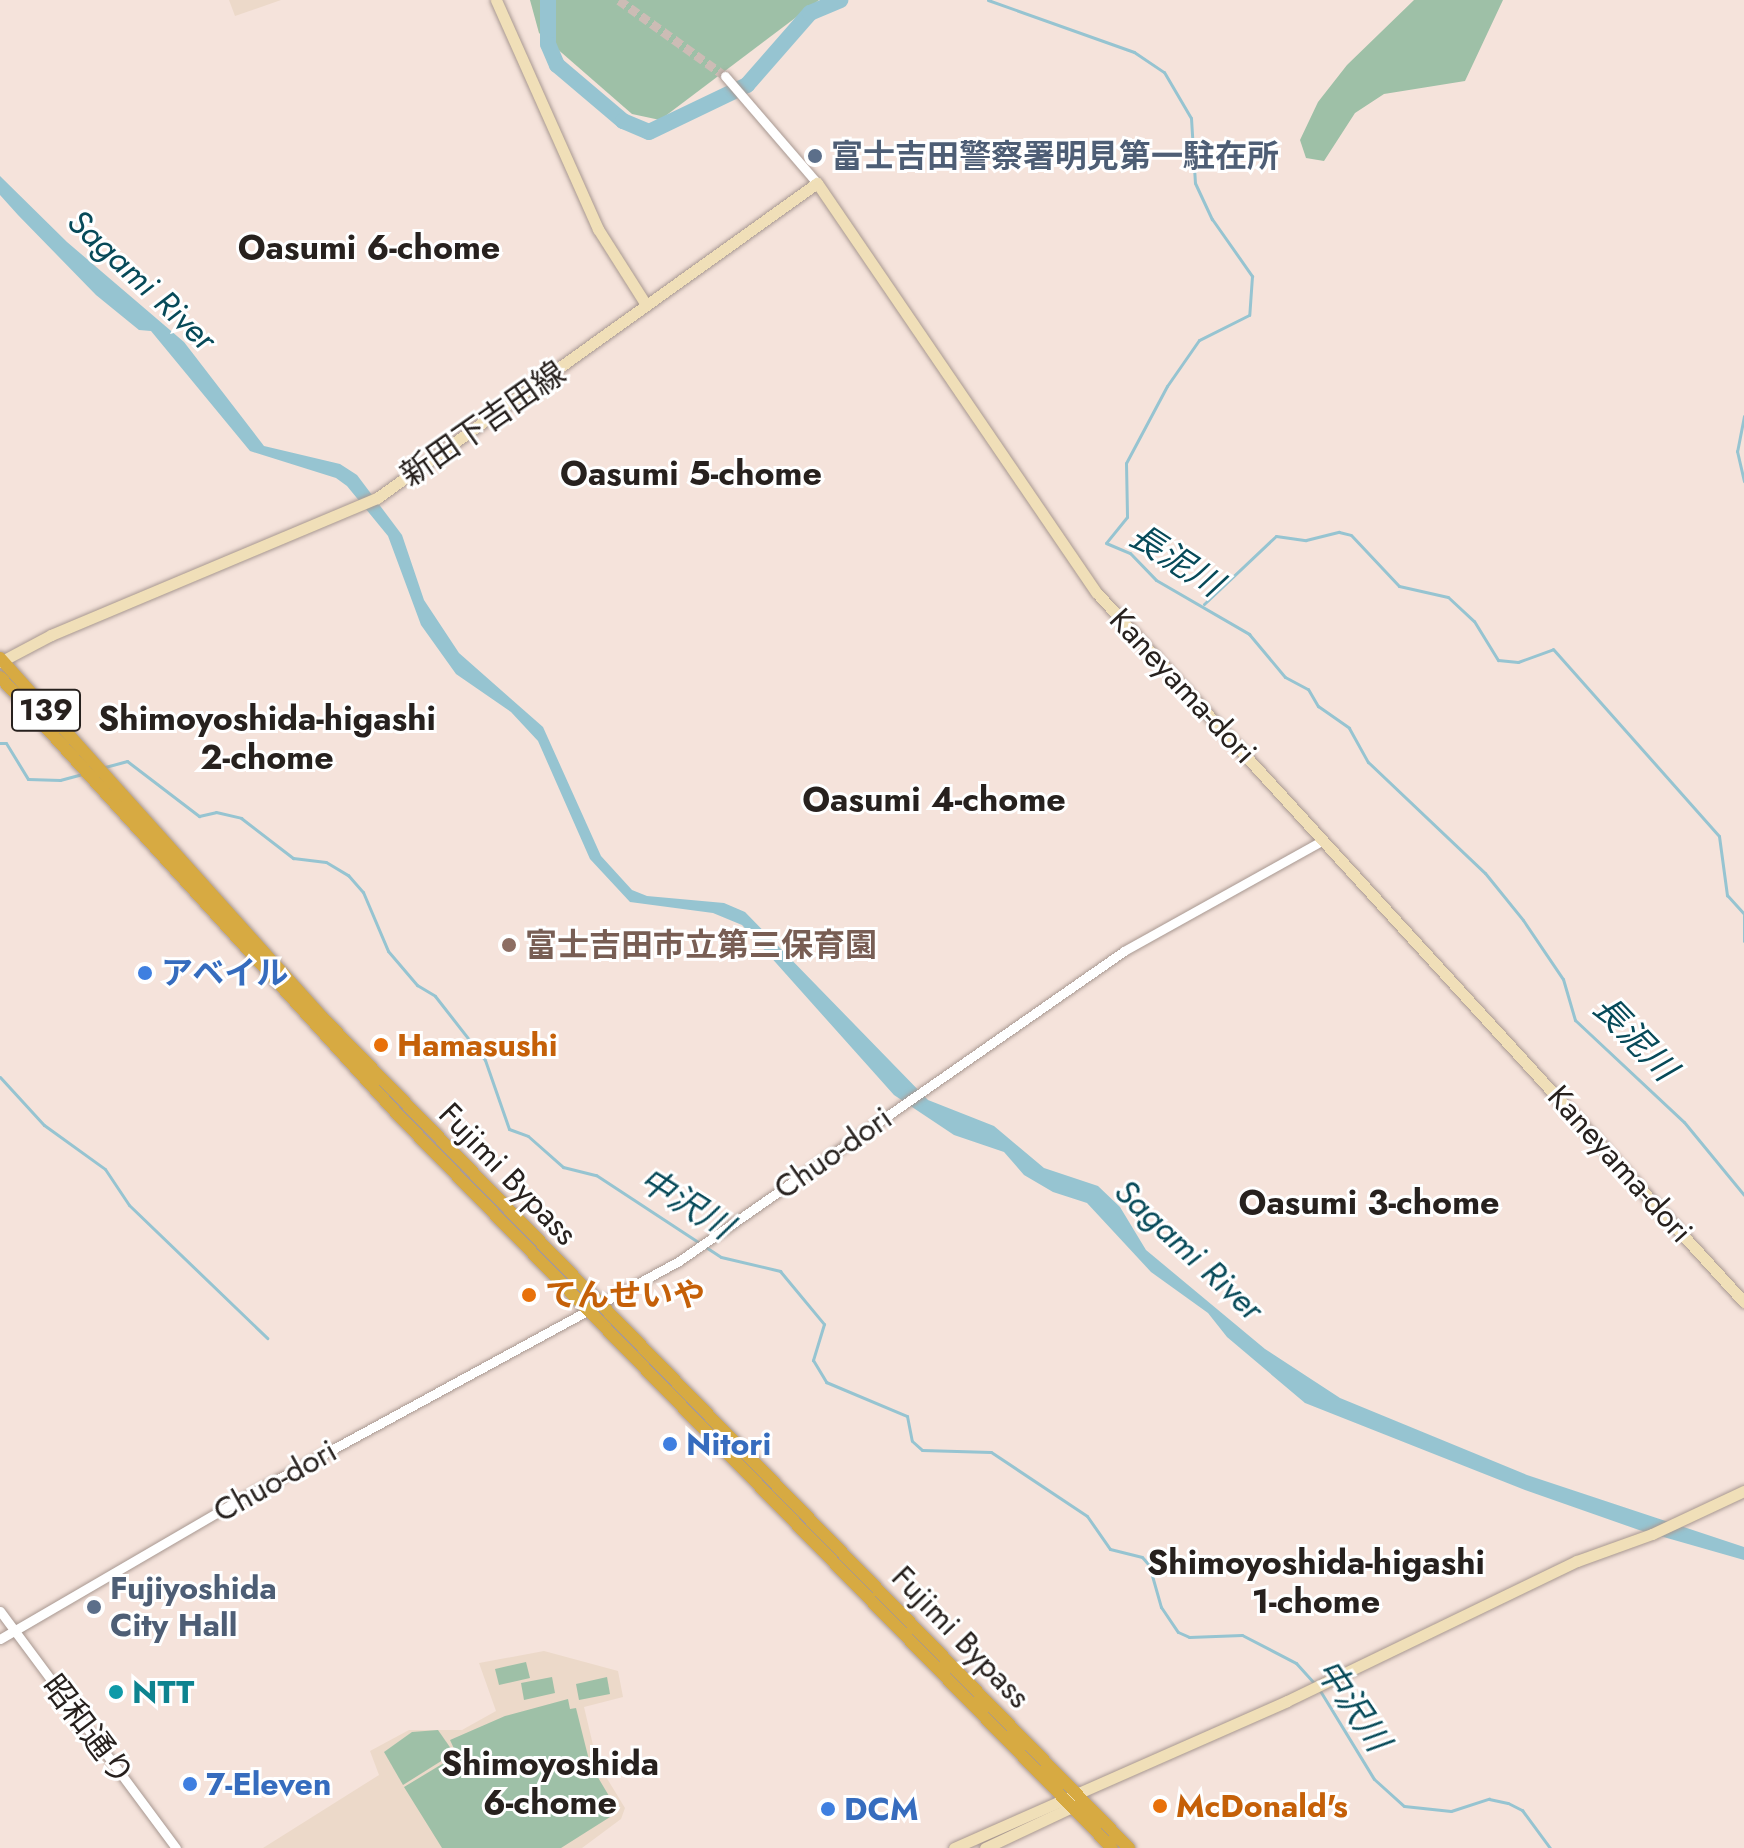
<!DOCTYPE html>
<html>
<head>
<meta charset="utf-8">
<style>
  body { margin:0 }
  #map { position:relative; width:1744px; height:1848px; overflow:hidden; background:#f5e3db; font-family:Jost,"Noto Sans JP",sans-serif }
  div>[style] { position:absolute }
  .education>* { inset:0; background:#ecd9c9 }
  .green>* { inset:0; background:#9ec0a7 }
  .water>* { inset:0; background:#96c4d1 }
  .stream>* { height:3px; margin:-1.5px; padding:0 1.5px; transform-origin:1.5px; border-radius:1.5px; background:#96c4d1 }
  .river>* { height:16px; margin:-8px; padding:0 8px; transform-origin:8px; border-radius:8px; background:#96c4d1 }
  .tertiary-tunnel>* { height:9px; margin-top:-4.5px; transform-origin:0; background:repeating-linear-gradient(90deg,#ccbcb5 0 9px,transparent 0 13.5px) }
  .roads { filter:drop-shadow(0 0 2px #a89891) drop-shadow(0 0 2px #a89891) }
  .tertiary>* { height:9px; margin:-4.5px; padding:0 4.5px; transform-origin:4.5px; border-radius:4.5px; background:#fff }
  .secondary>* { height:11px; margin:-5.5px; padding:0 5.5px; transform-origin:5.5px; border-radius:5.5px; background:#f0dfb8 }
  .trunk>* { height:12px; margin:-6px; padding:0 6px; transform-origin:6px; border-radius:6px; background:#d7aa42 }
  .dots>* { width:22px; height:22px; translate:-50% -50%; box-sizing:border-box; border:4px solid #fff; border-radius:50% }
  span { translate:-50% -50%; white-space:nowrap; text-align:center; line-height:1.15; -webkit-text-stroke:6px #fff; paint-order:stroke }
  .shield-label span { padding:2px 6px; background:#fff; border:2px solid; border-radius:6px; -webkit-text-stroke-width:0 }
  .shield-label { font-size:30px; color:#27211e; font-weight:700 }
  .service-label { font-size:32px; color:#4e5e75; font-weight:700 }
  .left { translate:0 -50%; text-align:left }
  .street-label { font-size:32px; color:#27211e }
  .education-label { font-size:32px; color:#785e54; font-weight:700 }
  .shop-label { font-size:32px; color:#366cbe; font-weight:700 }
  .food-label { font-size:32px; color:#c56008; font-weight:700 }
  .culture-label { font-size:32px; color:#0d838f; font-weight:700 }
  .neighbourhood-label { font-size:34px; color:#27211e; font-weight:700 }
  .water-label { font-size:34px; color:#074a59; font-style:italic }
</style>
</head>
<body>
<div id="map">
  <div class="education">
    <div style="clip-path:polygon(229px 0,281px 0,235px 16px)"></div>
    <div style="clip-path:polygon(544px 1651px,618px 1671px,623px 1697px,584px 1707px,597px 1762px,625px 1808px,621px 1819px,582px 1848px,263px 1848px,379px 1775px,370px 1751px,409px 1730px,462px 1730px,496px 1711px,479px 1663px)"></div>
  </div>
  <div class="green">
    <div style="clip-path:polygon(530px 0,819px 0,660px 120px,632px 114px,539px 33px)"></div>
    <div style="clip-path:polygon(1414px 0,1503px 0,1465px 81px,1384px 94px,1355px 113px,1324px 161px,1306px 158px,1300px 140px,1318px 102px,1347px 65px)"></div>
    <div style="clip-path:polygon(526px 1662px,530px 1678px,499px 1685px,495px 1669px)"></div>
    <div style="clip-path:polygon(552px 1677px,555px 1693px,524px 1700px,521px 1683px)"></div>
    <div style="clip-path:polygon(607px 1677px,610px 1694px,579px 1700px,576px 1684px)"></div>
    <div style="clip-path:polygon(568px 1699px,570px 1709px,576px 1708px,590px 1764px,615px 1806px,610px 1817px,561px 1848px,442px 1848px,404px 1787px,457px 1755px,450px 1740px,505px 1716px)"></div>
    <div style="clip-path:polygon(438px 1730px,454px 1753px,403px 1785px,384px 1752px,412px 1732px)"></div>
  </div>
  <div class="water">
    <div style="clip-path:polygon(0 176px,67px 242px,184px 342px,264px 446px,340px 464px,357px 475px,402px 535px,424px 600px,459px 653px,543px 727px,601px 856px,632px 890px,647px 896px,724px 903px,745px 912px,928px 1100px,994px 1126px,1044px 1168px,1098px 1186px,1120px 1207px,1146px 1250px,1265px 1349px,1340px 1398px,1527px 1475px,1744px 1547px,1744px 1560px,1639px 1530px,1525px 1490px,1305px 1403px,1227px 1337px,1208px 1313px,1151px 1272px,1087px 1203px,1053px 1192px,1024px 1175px,1004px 1152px,954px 1135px,894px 1095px,742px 925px,713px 913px,630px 902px,590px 859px,538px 741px,511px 712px,456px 674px,421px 625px,388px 536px,347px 486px,336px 478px,250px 451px,151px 331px,139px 330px,96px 295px,18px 215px,0 195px)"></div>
  </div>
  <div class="stream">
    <div style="left:988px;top:0;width:155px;rotate:19.6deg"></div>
    <div style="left:1134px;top:52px;width:36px;rotate:34deg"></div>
    <div style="left:1164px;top:72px;width:53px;rotate:59.6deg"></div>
    <div style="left:1191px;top:118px;width:65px;rotate:86.5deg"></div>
    <div style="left:1195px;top:183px;width:40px;rotate:65deg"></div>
    <div style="left:1212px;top:219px;width:70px;rotate:54.9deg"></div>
    <div style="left:1252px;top:276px;width:39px;rotate:94deg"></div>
    <div style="left:1249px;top:315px;width:56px;rotate:153.4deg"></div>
    <div style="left:1199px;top:340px;width:56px;rotate:124.8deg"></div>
    <div style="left:1167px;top:386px;width:87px;rotate:118deg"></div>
    <div style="left:1126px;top:463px;width:54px;rotate:88.9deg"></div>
    <div style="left:1127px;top:517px;width:33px;rotate:129deg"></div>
    <div style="left:1106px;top:543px;width:26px;rotate:23deg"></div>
    <div style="left:1130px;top:553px;width:37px;rotate:46deg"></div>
    <div style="left:1156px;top:580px;width:108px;rotate:30.1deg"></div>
    <div style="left:1249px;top:634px;width:56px;rotate:50.1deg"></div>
    <div style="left:1285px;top:677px;width:26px;rotate:28deg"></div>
    <div style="left:1308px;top:689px;width:20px;rotate:60deg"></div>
    <div style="left:1318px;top:706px;width:38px;rotate:35deg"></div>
    <div style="left:1349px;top:728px;width:39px;rotate:61deg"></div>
    <div style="left:1368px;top:762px;width:161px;rotate:43.5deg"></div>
    <div style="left:1485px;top:873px;width:60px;rotate:51deg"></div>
    <div style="left:1523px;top:920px;width:71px;rotate:55.9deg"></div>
    <div style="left:1563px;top:979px;width:43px;rotate:73.7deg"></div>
    <div style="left:1575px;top:1020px;width:149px;rotate:43.1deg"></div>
    <div style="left:1684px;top:1122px;width:94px;rotate:50.6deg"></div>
    <div style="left:839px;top:1px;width:4px;rotate:-14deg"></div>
    <div style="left:1744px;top:416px;width:36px;rotate:101deg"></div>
    <div style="left:1737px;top:451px;width:31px;rotate:77deg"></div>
    <div style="left:1204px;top:604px;width:99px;rotate:-43.4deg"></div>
    <div style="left:1276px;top:536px;width:30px;rotate:8deg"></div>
    <div style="left:1306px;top:540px;width:34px;rotate:-14deg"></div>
    <div style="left:1339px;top:532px;width:12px;rotate:14deg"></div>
    <div style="left:1351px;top:535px;width:70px;rotate:46.7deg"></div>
    <div style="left:1399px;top:586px;width:50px;rotate:12.7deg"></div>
    <div style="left:1448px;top:597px;width:35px;rotate:43deg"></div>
    <div style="left:1474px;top:621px;width:46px;rotate:58.4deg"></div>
    <div style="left:1498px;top:660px;width:20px;rotate:6deg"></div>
    <div style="left:1518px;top:662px;width:37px;rotate:-20deg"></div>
    <div style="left:1553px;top:649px;width:250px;rotate:48.4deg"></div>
    <div style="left:1719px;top:836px;width:60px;rotate:82.3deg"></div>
    <div style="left:1727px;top:895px;width:25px;rotate:48deg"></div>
    <div style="left:0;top:743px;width:6px"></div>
    <div style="left:6px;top:743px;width:42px;rotate:58.6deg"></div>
    <div style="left:28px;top:779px;width:32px;rotate:2deg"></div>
    <div style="left:60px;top:780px;width:24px;rotate:-15deg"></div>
    <div style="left:105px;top:767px;width:23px;rotate:-15deg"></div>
    <div style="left:127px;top:761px;width:91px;rotate:37.4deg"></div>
    <div style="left:199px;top:816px;width:17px;rotate:-13deg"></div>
    <div style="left:216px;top:812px;width:26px;rotate:13deg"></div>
    <div style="left:241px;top:818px;width:66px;rotate:37.6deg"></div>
    <div style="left:293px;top:858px;width:33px;rotate:7deg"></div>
    <div style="left:326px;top:862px;width:26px;rotate:31deg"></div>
    <div style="left:348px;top:875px;width:23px;rotate:49deg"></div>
    <div style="left:363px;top:892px;width:64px;rotate:67deg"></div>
    <div style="left:388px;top:951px;width:45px;rotate:49.5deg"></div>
    <div style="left:417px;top:985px;width:21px;rotate:31deg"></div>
    <div style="left:435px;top:996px;width:81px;rotate:52deg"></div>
    <div style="left:485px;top:1060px;width:73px;rotate:70.8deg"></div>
    <div style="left:509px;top:1129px;width:20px;rotate:20deg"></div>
    <div style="left:528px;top:1136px;width:47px;rotate:41.5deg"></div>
    <div style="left:563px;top:1167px;width:34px;rotate:14deg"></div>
    <div style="left:596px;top:1175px;width:149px;rotate:33.3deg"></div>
    <div style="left:721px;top:1257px;width:61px;rotate:13.3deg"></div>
    <div style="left:780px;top:1271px;width:69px;rotate:50.3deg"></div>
    <div style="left:824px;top:1324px;width:38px;rotate:107deg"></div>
    <div style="left:813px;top:1360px;width:26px;rotate:59deg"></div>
    <div style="left:826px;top:1382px;width:88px;rotate:22.8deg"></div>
    <div style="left:907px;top:1416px;width:25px;rotate:79deg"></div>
    <div style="left:912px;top:1441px;width:13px;rotate:42deg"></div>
    <div style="left:922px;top:1450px;width:69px;rotate:1.7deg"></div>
    <div style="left:991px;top:1452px;width:115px;rotate:33.7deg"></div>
    <div style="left:1087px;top:1516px;width:40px;rotate:55.1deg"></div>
    <div style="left:1110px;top:1549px;width:33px;rotate:14deg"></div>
    <div style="left:1142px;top:1557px;width:11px;rotate:49deg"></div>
    <div style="left:1149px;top:1565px;width:44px;rotate:74.1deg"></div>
    <div style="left:1161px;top:1607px;width:30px;rotate:56deg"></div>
    <div style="left:1178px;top:1632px;width:12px;rotate:24deg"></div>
    <div style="left:1189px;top:1637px;width:53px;rotate:-2.2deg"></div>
    <div style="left:1242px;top:1635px;width:61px;rotate:27.4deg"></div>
    <div style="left:1296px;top:1663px;width:27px;rotate:48deg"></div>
    <div style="left:1744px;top:915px;width:26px;rotate:90deg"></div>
    <div style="left:0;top:1077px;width:65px;rotate:47.5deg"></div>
    <div style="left:44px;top:1125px;width:75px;rotate:35.8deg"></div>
    <div style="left:105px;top:1169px;width:43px;rotate:56.3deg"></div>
    <div style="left:129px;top:1205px;width:192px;rotate:43.9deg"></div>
    <div style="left:1319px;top:1689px;width:105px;rotate:58.6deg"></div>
    <div style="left:1374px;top:1779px;width:40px;rotate:42deg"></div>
    <div style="left:1404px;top:1806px;width:47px;rotate:6.1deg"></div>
    <div style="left:1451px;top:1811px;width:40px;rotate:-18deg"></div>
    <div style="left:1489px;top:1799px;width:19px;rotate:12deg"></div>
    <div style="left:1508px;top:1803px;width:16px;rotate:27deg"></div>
    <div style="left:1522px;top:1810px;width:47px;rotate:53.6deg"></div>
  </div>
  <div class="river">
    <div style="left:548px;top:0;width:44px;rotate:90deg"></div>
    <div style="left:548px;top:44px;width:23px;rotate:67deg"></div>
    <div style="left:557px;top:65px;width:87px;rotate:40.3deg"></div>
    <div style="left:623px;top:121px;width:28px;rotate:23deg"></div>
    <div style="left:649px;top:132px;width:109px;rotate:-25.6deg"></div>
    <div style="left:747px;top:85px;width:96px;rotate:-48.8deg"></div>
    <div style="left:810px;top:13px;width:33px;rotate:-23deg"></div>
  </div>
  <div class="tertiary-tunnel">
    <div style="left:619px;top:0;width:130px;rotate:35.6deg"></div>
  </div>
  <div class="roads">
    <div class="tertiary">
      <div style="left:725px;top:76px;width:141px;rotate:49.3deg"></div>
      <div style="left:0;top:1611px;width:295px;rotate:53.4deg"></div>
      <div style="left:0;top:1639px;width:268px;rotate:-30.2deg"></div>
      <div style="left:232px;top:1504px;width:509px;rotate:-28.53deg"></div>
      <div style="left:679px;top:1261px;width:542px;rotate:-34.86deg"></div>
      <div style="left:1124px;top:951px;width:227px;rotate:-29.1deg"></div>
    </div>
    <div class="secondary">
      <div style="left:496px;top:0;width:251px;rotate:66deg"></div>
      <div style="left:598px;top:229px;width:88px;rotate:57.6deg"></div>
      <div style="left:0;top:662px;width:58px;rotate:-27.9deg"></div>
      <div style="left:51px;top:635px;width:354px;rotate:-22.8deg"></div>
      <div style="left:377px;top:498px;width:541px;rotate:-35.6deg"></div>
      <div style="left:817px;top:183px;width:496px;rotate:55.7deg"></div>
      <div style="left:1097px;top:593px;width:960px;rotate:47.62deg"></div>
      <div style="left:954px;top:1848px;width:364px;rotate:-23.8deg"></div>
      <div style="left:1287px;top:1701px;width:322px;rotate:-25.8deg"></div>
      <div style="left:1577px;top:1561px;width:80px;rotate:-19.8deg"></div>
      <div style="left:1652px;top:1534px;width:102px;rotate:-25.1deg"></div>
      <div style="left:985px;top:1848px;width:96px;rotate:-25.2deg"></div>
      <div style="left:1072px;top:1807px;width:9px;rotate:-54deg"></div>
    </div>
    <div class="trunk">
      <div style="left:0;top:658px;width:484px;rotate:48.1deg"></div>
      <div style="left:323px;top:1018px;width:1157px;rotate:45.84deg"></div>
      <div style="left:0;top:677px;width:595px;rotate:47.73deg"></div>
      <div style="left:400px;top:1117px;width:1020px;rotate:45.75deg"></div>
    </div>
  </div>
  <div class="dots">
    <div style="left:815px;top:156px;background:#5c6f8a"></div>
    <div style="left:509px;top:945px;background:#8d6e63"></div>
    <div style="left:145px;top:973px;background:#3f7fe0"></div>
    <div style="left:381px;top:1045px;background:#e8710a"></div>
    <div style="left:529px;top:1295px;background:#e8710a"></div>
    <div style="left:670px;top:1444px;background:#3f7fe0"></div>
    <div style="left:94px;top:1607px;background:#5c6f8a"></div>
    <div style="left:116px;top:1692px;background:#0f9aa8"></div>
    <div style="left:190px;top:1784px;background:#3f7fe0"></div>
    <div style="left:1160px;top:1806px;background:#e8710a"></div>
    <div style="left:828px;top:1809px;background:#3f7fe0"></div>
  </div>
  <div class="shield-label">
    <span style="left:46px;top:710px">139</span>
  </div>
  <div class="service-label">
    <span class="left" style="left:831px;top:156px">富士吉田警察署明見第一駐在所</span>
    <span class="left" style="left:110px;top:1607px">Fujiyoshida<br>City Hall</span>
  </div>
  <div class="street-label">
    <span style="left:483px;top:424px;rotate:-35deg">新田下吉田線</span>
    <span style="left:1183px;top:686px;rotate:47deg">Kaneyama-dori</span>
    <span style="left:833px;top:1153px;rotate:-35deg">Chuo-dori</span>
    <span style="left:1620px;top:1164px;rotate:48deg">Kaneyama-dori</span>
    <span style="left:508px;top:1174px;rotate:46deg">Fujimi Bypass</span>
    <span style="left:275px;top:1481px;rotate:-29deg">Chuo-dori</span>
    <span style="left:961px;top:1637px;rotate:46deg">Fujimi Bypass</span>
    <span style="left:88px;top:1730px;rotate:53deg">昭和通り</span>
  </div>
  <div class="education-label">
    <span class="left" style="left:525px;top:945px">富士吉田市立第三保育園</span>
  </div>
  <div class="shop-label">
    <span class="left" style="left:161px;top:973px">アベイル</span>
    <span class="left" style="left:686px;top:1444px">Nitori</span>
    <span class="left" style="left:206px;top:1784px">7-Eleven</span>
    <span class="left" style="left:844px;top:1809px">DCM</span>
  </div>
  <div class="food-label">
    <span class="left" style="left:397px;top:1045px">Hamasushi</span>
    <span class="left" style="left:545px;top:1295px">てんせいや</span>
    <span class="left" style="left:1176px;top:1806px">McDonald's</span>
  </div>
  <div class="culture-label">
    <span class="left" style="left:132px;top:1692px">NTT</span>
  </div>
  <div class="neighbourhood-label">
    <span style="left:369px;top:248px">Oasumi 6-chome</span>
    <span style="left:691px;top:474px">Oasumi 5-chome</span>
    <span style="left:267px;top:738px">Shimoyoshida-higashi<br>2-chome</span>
    <span style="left:934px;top:800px">Oasumi 4-chome</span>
    <span style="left:1369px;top:1203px">Oasumi 3-chome</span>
    <span style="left:1316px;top:1582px">Shimoyoshida-higashi<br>1-chome</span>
    <span style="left:550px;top:1783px">Shimoyoshida<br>6-chome</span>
  </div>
  <div class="water-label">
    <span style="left:142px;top:280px;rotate:43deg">Sagami River</span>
    <span style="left:1176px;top:560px;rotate:33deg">長泥川</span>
    <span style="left:1635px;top:1038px;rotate:46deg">長泥川</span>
    <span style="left:686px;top:1203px;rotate:32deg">中沢川</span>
    <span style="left:1189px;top:1250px;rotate:43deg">Sagami River</span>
    <span style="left:1353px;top:1705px;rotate:56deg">中沢川</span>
  </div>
</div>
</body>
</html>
